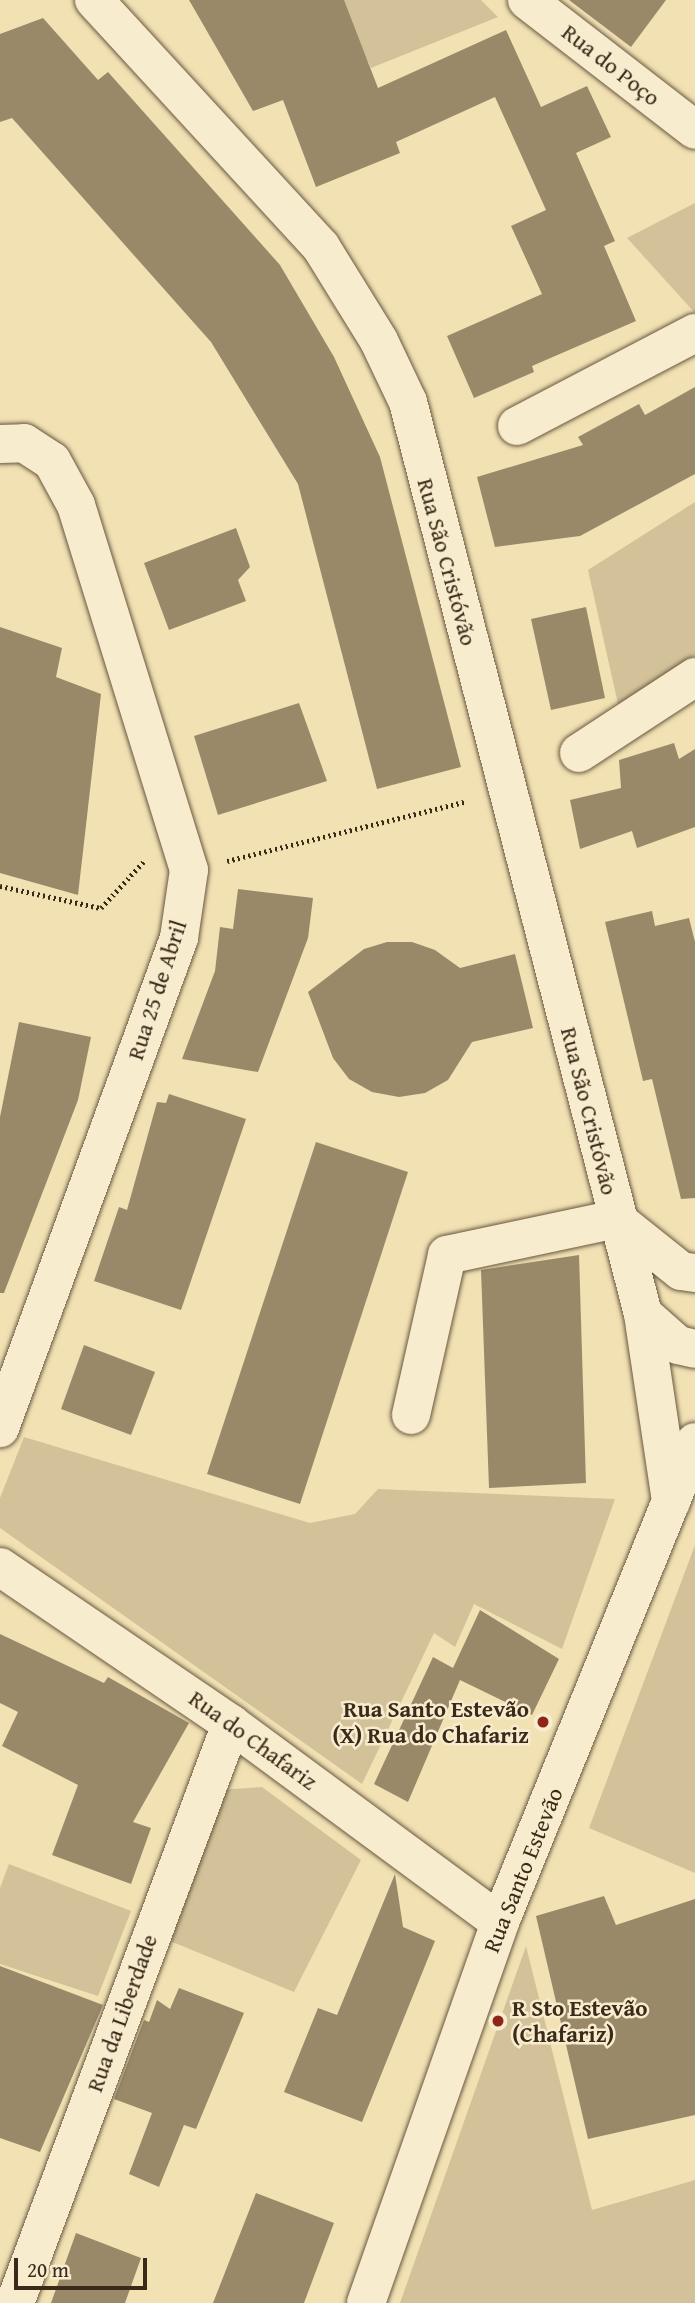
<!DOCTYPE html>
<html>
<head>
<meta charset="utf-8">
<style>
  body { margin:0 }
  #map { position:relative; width:695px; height:2303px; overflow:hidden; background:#f2e1b3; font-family:"Gentium Book Plus",serif }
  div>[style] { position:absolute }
  .green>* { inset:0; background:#d3c299 }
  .building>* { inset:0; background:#9a8969 }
  .path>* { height:4.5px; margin-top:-2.25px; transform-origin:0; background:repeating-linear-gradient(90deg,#3b2a19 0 2px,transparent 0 5.5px) }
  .roads { filter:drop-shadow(0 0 2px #695840) drop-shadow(0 0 2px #695840) }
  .minor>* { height:38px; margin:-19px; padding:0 19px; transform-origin:19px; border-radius:19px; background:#f7ecce }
  .dots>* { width:19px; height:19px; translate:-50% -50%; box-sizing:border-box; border:4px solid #f7ecce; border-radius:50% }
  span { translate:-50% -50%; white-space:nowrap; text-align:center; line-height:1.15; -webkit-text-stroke:5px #f7ecce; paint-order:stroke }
  .street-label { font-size:23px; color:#3b2a19 }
  .poi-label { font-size:23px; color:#3b2a19; font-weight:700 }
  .right { translate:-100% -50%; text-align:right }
  .left { translate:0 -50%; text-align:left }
  .scale { position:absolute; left:14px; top:2258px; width:133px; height:32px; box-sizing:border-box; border:4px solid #3b2a19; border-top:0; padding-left:9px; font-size:21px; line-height:24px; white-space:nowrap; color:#3b2a19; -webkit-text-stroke:5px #f7ecce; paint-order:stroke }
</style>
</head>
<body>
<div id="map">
  <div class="green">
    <div style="clip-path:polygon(340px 0,481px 0,498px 17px,371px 68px)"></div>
    <div style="clip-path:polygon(695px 203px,695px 313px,627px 238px)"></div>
    <div style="clip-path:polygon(695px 502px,695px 655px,618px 704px,588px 570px)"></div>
    <div style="clip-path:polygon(24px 1437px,310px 1523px,355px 1514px,378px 1489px,615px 1499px,562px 1649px,474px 1604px,455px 1647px,434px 1633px,362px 1784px,0 1528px,0 1498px)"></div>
    <div style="clip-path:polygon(695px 1545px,695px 1873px,589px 1828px)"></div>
    <div style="clip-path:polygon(262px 1787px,361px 1860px,294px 1992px,170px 1941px,219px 1790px)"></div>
    <div style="clip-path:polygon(9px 1864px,131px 1911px,98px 1996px,0 1964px,0 1888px)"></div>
    <div style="clip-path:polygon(526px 1946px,592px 2210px,695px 2180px,695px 2303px,400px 2303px)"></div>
  </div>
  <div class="building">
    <div style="clip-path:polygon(189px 0,344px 0,378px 88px,506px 30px,541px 107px,587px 86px,611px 137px,576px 153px,615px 241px,604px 246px,636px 321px,532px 366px,534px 372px,474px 398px,447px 336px,542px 294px,511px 226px,546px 210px,495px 97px,396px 142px,400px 153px,316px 187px,283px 100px,253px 111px)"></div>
    <div style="clip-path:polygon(569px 0,666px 0,631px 47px)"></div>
    <div style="clip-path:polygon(43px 18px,98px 80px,108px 72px,280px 265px,334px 357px,380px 457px,461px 767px,377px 789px,298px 484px,211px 342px,12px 118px,0 122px,0 34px)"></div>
    <div style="clip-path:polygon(695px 387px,695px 474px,580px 536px,495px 547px,477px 477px,583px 445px,578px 437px,639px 404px,645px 415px)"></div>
    <div style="clip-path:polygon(236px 528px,250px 567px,238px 580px,246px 601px,169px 630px,144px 563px)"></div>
    <div style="clip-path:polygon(586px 607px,605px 698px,551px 710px,531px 619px)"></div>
    <div style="clip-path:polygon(0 627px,62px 648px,56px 677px,101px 694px,78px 895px,0 873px)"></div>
    <div style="clip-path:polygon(299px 703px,327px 781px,218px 815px,194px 736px)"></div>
    <div style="clip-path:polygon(674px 743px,679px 759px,695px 749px,695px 827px,637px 848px,632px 831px,580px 849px,570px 800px,621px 788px,619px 760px)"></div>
    <div style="clip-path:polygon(238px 889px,313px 898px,308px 938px,258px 1072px,182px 1059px,215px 971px,220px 927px,233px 929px)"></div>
    <div style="clip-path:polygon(652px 911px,655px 926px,689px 918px,695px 942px,695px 1198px,681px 1199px,652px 1079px,643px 1081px,605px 922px)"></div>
    <div style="clip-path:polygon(387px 942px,412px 942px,435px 950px,460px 968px,515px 954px,533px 1028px,472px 1042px,448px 1080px,425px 1093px,399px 1097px,372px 1092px,349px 1079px,333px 1058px,308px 992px,364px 949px)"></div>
    <div style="clip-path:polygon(19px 1022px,91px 1037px,78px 1100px,4px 1293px,0 1293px,0 1117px)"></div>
    <div style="clip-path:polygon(169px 1094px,246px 1119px,181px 1310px,94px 1281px,119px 1207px,127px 1210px,157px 1102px,166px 1103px)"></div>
    <div style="clip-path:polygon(316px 1142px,408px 1172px,300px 1504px,207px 1474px)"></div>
    <div style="clip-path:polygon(579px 1255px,586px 1483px,489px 1488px,481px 1270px)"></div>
    <div style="clip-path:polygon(84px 1345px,155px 1372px,131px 1435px,61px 1409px)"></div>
    <div style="clip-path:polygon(480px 1610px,559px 1659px,532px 1715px,460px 1680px,408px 1802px,374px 1784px,433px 1657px,453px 1668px)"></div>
    <div style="clip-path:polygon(0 1634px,104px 1683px,108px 1677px,189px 1723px,133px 1822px,151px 1828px,131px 1884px,52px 1855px,78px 1785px,2px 1746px,18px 1712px,0 1703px)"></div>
    <div style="clip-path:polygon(395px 1874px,403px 1927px,435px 1941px,362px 2122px,284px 2092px,318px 2008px,337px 2015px)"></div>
    <div style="clip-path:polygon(604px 1896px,616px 1925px,695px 1899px,695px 2115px,588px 2139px,536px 1916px)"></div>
    <div style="clip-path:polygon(0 1966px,103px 2005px,40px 2152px,0 2138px)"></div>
    <div style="clip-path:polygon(179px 1988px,244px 2013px,196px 2129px,184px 2125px,159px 2187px,129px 2174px,152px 2113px,114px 2099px,144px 2020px,149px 2022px,157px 2000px,170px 2009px)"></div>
    <div style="clip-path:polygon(256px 2193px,334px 2223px,304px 2303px,213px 2303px)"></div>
    <div style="clip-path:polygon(76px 2233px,141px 2258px,125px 2303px,51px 2303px)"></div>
  </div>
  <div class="path">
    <div style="left:227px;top:861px;width:247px;rotate:-14deg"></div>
    <div style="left:0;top:886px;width:103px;rotate:12.3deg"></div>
    <div style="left:101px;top:908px;width:64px;rotate:-47.5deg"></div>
  </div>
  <div class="roads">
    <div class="minor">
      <div style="left:94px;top:0;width:335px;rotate:47.4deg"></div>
      <div style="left:321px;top:247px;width:110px;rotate:58.3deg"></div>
      <div style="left:379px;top:341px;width:68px;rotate:64.6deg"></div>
      <div style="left:408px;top:402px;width:942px;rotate:75.55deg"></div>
      <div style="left:643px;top:1314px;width:190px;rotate:81.5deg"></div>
      <div style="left:527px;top:0;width:212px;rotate:37.7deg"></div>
      <div style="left:517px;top:426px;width:201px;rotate:-27.6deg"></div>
      <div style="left:0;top:444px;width:24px;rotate:-2deg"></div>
      <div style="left:24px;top:443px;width:33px;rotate:33deg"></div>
      <div style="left:52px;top:461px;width:50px;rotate:61.4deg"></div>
      <div style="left:76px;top:505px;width:382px;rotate:72.8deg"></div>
      <div style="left:189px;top:870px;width:69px;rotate:98.4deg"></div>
      <div style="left:179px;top:938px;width:522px;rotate:110.07deg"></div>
      <div style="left:579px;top:753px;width:139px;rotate:-33.2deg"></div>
      <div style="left:616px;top:1219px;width:83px;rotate:38.7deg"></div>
      <div style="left:681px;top:1271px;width:14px;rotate:8deg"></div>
      <div style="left:643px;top:1314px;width:47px;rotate:41.5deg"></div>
      <div style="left:678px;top:1345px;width:17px;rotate:13deg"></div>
      <div style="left:411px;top:1415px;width:164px;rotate:-77.3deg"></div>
      <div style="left:447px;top:1255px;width:173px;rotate:-12deg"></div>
      <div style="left:0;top:1567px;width:279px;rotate:34.2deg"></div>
      <div style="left:231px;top:1724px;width:334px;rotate:36.4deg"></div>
      <div style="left:15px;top:2303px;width:618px;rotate:-69.54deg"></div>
      <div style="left:366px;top:2303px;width:404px;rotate:-70.6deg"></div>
      <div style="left:500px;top:1922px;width:518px;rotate:-67.89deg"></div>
    </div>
  </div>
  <div class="dots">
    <div style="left:543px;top:1722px;background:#8f2418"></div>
    <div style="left:498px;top:2021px;background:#8f2418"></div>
  </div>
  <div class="street-label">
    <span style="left:611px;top:65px;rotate:38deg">Rua do Poço</span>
    <span style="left:447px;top:562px;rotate:75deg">Rua São Cristóvão</span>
    <span style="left:157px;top:990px;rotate:-72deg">Rua 25 de Abril</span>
    <span style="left:589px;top:1111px;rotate:76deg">Rua São Cristóvão</span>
    <span style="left:253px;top:1740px;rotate:36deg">Rua do Chafariz</span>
    <span style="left:523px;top:1870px;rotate:-68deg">Rua Santo Estevão</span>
    <span style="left:122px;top:2013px;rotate:-70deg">Rua da Liberdade</span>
  </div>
  <div class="poi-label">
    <span class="right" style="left:529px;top:1722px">Rua Santo Estevão<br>(X) Rua do Chafariz</span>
    <span class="left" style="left:512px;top:2021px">R Sto Estevão<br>(Chafariz)</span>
  </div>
  <div class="scale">20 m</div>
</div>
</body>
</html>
